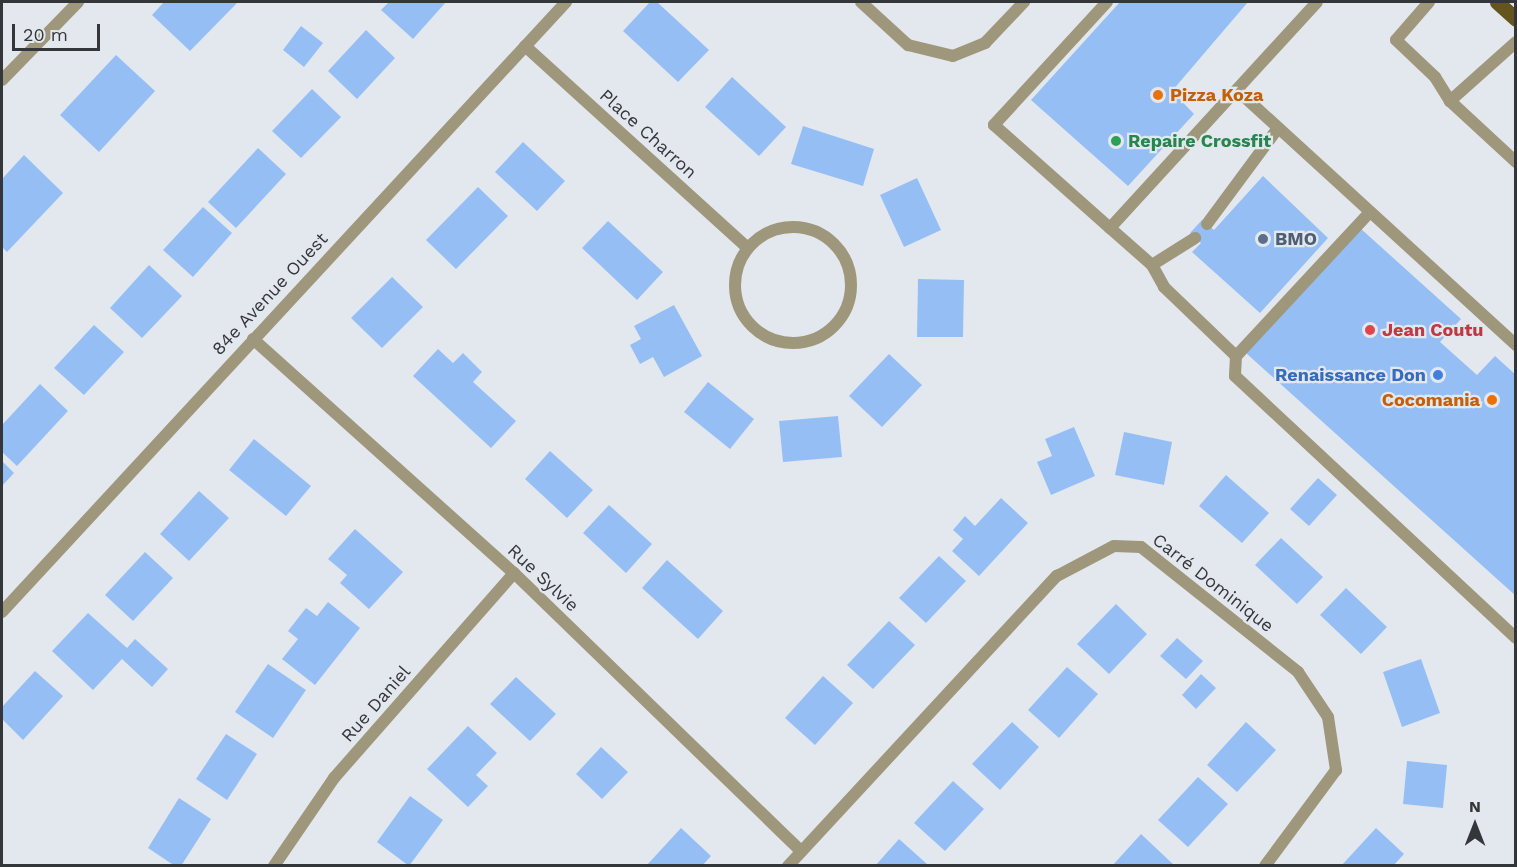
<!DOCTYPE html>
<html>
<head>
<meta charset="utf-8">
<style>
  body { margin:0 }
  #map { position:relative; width:1517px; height:867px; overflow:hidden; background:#e3e8ef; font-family:"Work Sans",sans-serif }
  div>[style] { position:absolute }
  .building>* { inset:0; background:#95bff4 }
  .lane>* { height:12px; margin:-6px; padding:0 6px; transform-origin:6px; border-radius:6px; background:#9f977b }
  .street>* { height:12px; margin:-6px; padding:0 6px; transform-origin:6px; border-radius:6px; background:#9f977b }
  .street>.ring { margin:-6px; padding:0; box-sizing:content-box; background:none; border:12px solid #9f977b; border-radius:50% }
  .primary>* { height:15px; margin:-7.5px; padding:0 7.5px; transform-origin:7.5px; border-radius:7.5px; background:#64541e }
  .dots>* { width:16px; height:16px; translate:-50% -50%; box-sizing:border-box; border:3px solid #e3e8ef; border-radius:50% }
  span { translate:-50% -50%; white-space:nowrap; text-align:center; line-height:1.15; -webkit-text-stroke:4.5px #e3e8ef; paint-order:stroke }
  .food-label { font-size:18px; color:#c56008; font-weight:700 }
  .left { translate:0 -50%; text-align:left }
  .right { translate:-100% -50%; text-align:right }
  .street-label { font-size:18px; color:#343739 }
  .leisure-label { font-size:18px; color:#27864d; font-weight:700 }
  .service-label { font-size:18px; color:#4e5e75; font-weight:700 }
  .health-label { font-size:18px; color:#be3a42; font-weight:700 }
  .shop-label { font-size:18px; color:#366cbe; font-weight:700 }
  .frame { position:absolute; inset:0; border:3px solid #343739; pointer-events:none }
  .north { position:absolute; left:1445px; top:795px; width:60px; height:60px; -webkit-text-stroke:4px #e3e8ef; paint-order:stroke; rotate:0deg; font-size:16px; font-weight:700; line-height:24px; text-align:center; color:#343739 }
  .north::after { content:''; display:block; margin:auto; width:21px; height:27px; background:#343739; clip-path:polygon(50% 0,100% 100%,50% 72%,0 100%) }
  .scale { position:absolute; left:12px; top:24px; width:88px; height:27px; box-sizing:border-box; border:3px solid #343739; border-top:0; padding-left:8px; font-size:18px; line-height:21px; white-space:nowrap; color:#343739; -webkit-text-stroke:4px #e3e8ef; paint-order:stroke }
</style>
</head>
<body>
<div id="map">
  <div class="building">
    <div style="clip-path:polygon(164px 2px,238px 2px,190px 51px,152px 15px)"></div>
    <div style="clip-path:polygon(389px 2px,446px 2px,413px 39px,381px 10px)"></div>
    <div style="clip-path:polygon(650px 2px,657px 2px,709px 50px,678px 82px,623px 31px)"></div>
    <div style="clip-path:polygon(1120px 2px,1248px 2px,1172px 91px,1194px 114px,1128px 186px,1031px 100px)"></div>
    <div style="clip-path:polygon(301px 26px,323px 43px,304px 67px,283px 50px)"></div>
    <div style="clip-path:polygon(366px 30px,395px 58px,357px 99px,328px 71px)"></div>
    <div style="clip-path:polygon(116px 55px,155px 91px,99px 152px,60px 115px)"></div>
    <div style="clip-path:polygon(732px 77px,786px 127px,759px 156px,705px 107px)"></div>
    <div style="clip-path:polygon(312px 89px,341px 117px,301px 158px,272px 131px)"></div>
    <div style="clip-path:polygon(803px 126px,874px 149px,863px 186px,791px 164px)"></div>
    <div style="clip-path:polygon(523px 142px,565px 181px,537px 211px,495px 172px)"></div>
    <div style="clip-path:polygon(258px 148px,286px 174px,236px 228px,208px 202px)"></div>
    <div style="clip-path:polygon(24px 155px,63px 193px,7px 252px,2px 247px,2px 179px)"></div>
    <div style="clip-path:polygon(1263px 176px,1328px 238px,1260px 313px,1192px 252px,1201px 243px,1190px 233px,1202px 220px,1214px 230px)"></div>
    <div style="clip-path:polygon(917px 178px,941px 230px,904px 247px,880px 195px)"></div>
    <div style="clip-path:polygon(478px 187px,508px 216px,456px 269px,426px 240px)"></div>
    <div style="clip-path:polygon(203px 207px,232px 233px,193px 277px,163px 250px)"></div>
    <div style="clip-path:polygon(608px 221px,663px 272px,637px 300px,582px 248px)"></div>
    <div style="clip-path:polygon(1360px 228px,1461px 319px,1440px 342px,1477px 375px,1495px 356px,1516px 375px,1516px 596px,1246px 353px)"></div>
    <div style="clip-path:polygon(149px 265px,182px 296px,142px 338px,110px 308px)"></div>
    <div style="clip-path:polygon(392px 277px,423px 307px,382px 348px,351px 318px)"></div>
    <div style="clip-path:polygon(918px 279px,964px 280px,963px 337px,917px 337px)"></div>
    <div style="clip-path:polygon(674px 305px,702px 356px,664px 377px,653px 357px,640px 364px,630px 345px,641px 339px,634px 326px)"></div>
    <div style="clip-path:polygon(94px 325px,124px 352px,84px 395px,54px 368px)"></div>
    <div style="clip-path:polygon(438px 349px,453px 363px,463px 353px,482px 372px,473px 382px,516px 421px,491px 448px,413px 376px)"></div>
    <div style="clip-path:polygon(889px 354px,922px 385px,882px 427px,849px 396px)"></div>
    <div style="clip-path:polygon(708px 382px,754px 419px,730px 449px,684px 412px)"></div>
    <div style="clip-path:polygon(40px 384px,68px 411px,17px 466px,2px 452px,2px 425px)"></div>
    <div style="clip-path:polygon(838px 416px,842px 457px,783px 462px,779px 421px)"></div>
    <div style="clip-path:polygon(1074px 427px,1095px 476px,1051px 495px,1037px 462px,1052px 456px,1045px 439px)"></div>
    <div style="clip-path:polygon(1124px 432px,1172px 442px,1164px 485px,1115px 475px)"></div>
    <div style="clip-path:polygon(254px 439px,311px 486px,286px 516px,229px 470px)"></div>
    <div style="clip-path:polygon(550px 451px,593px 490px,567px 518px,525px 479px)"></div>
    <div style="clip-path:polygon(2px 461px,14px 473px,2px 486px)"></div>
    <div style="clip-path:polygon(1226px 475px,1269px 513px,1242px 543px,1199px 506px)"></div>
    <div style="clip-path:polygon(1318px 478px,1337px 495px,1309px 526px,1290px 509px)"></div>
    <div style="clip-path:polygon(199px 491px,229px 518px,189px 561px,160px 534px)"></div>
    <div style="clip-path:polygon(1001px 498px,1028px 523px,979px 576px,952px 551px,963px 539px,953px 530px,965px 516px,975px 526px)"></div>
    <div style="clip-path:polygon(609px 505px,652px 544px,626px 573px,583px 533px)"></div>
    <div style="clip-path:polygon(355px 529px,403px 572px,369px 609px,340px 583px,347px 575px,328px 559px)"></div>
    <div style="clip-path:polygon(1281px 538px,1323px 577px,1297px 604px,1255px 565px)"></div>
    <div style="clip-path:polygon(145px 552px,173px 578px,133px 621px,105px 595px)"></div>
    <div style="clip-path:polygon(939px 556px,966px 581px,926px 623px,899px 598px)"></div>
    <div style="clip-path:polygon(667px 560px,723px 611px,698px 639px,642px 588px)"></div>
    <div style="clip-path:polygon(1346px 588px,1387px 627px,1361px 654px,1320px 615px)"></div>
    <div style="clip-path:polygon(328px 602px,360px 628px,315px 685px,282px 659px,298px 639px,288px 631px,306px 608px,317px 616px)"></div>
    <div style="clip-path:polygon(1116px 604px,1147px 634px,1109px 674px,1077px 644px)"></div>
    <div style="clip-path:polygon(88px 613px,127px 648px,135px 639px,168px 669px,152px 687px,122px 659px,93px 690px,52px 651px)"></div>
    <div style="clip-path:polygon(889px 621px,915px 645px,873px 689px,847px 665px)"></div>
    <div style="clip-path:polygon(1177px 638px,1203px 661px,1186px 679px,1160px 656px)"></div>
    <div style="clip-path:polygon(1421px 659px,1440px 713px,1402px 727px,1383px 672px)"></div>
    <div style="clip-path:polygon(268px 664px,306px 690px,273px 738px,235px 712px)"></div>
    <div style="clip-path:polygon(1067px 667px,1098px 694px,1059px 738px,1028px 710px)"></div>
    <div style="clip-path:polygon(35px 671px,63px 696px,23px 740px,2px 719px,2px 707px)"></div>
    <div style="clip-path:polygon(1201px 674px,1216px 688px,1196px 709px,1182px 695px)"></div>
    <div style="clip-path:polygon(823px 676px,853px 703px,815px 745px,785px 718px)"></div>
    <div style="clip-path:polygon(516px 677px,556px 714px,530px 741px,490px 704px)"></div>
    <div style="clip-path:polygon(1012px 722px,1039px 747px,1000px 790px,972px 764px)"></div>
    <div style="clip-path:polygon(1246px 722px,1276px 750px,1237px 792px,1207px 765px)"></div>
    <div style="clip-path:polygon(468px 726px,497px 753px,476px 775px,488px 786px,468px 807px,427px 769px)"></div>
    <div style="clip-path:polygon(226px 734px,257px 754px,227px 800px,196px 779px)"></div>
    <div style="clip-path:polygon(601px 747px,628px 772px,602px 799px,576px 774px)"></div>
    <div style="clip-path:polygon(1407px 761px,1447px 765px,1443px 808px,1403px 804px)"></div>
    <div style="clip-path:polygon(1198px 777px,1228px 804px,1188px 847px,1158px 820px)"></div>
    <div style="clip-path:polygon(953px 781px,984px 809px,945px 851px,914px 823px)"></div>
    <div style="clip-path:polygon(410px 796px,443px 820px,409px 866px,377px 842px)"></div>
    <div style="clip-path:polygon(179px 798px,211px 819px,181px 866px,175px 866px,148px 848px)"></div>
    <div style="clip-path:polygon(681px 828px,711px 856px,702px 866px,646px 866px)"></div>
    <div style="clip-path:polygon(1376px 828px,1404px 854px,1393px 866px,1341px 866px)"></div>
    <div style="clip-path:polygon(1141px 834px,1175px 866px,1112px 866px)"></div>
    <div style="clip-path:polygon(899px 839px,927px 864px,925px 866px,875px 866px)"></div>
  </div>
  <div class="lane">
    <div style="left:861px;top:2px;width:64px;rotate:42.5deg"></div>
    <div style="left:908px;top:45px;width:46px;rotate:13.7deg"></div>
    <div style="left:953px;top:56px;width:35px;rotate:-22deg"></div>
    <div style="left:985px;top:43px;width:57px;rotate:-46.4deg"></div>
    <div style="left:1107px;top:2px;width:167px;rotate:132.6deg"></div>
    <div style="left:994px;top:125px;width:155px;rotate:41.6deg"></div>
    <div style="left:1110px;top:228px;width:306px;rotate:-47.5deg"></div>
    <div style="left:1429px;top:2px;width:50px;rotate:131deg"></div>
    <div style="left:1396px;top:40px;width:54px;rotate:43.5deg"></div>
    <div style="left:1435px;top:77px;width:28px;rotate:58deg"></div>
    <div style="left:1516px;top:42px;width:89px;rotate:138.2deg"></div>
    <div style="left:1450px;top:101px;width:90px;rotate:42.7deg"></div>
    <div style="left:1238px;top:91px;width:377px;rotate:42.4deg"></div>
    <div style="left:1370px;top:212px;width:197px;rotate:132.9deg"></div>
    <div style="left:1236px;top:356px;width:20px;rotate:93deg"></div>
    <div style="left:1235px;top:376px;width:384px;rotate:43deg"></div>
    <div style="left:1207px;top:224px;width:119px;rotate:-53.5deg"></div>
    <div style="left:1110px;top:228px;width:56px;rotate:41.4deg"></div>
    <div style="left:1152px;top:265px;width:25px;rotate:61deg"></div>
    <div style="left:1164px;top:287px;width:100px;rotate:43.8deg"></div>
    <div style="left:1152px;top:265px;width:51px;rotate:-32.1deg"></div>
  </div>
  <div class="street">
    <div style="left:525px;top:46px;width:301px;rotate:42.2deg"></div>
    <div style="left:2px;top:80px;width:109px;rotate:-45.7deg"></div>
    <div class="ring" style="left:735px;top:227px;width:104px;height:104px"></div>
    <div style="left:253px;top:339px;width:351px;rotate:41.9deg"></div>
    <div style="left:514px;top:573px;width:400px;rotate:44.1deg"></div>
    <div style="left:2px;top:612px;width:831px;rotate:-47.24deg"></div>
    <div style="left:274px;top:866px;width:107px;rotate:-55.7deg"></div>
    <div style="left:334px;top:778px;width:273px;rotate:-48.7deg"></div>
    <div style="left:788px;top:866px;width:396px;rotate:-47.2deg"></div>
    <div style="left:1057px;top:576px;width:64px;rotate:-27.8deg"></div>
    <div style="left:1114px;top:546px;width:27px;rotate:2deg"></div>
    <div style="left:1141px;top:547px;width:201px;rotate:38.5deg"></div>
    <div style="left:1298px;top:672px;width:54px;rotate:56.3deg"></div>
    <div style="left:1328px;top:717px;width:54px;rotate:81.4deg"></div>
    <div style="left:1336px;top:770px;width:119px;rotate:126.5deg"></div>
  </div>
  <div class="primary">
    <div style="left:1497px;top:2px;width:25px;rotate:42deg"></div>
  </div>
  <div class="dots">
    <div style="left:1158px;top:95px;background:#e8710a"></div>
    <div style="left:1116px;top:141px;background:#2e9e5b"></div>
    <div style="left:1263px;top:239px;background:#5c6f8a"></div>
    <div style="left:1370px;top:330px;background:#e0444e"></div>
    <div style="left:1438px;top:375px;background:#3f7fe0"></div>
    <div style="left:1492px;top:400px;background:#e8710a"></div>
  </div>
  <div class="food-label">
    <span class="left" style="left:1170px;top:95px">Pizza Koza</span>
    <span class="right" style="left:1480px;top:400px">Cocomania</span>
  </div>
  <div class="street-label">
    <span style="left:648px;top:134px;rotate:42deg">Place Charron</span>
    <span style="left:270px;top:294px;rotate:-47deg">84e Avenue Ouest</span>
    <span style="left:543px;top:578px;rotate:43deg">Rue Sylvie</span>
    <span style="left:1213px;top:583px;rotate:38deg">Carré Dominique</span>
    <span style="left:376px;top:704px;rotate:-49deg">Rue Daniel</span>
  </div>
  <div class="leisure-label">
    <span class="left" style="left:1128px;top:141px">Repaire Crossfit</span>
  </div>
  <div class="service-label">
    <span class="left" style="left:1275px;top:239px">BMO</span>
  </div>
  <div class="health-label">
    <span class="left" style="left:1382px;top:330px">Jean Coutu</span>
  </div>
  <div class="shop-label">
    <span class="right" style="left:1426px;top:375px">Renaissance Don</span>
  </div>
  <div class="frame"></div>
  <div class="north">N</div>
  <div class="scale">20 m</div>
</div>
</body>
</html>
